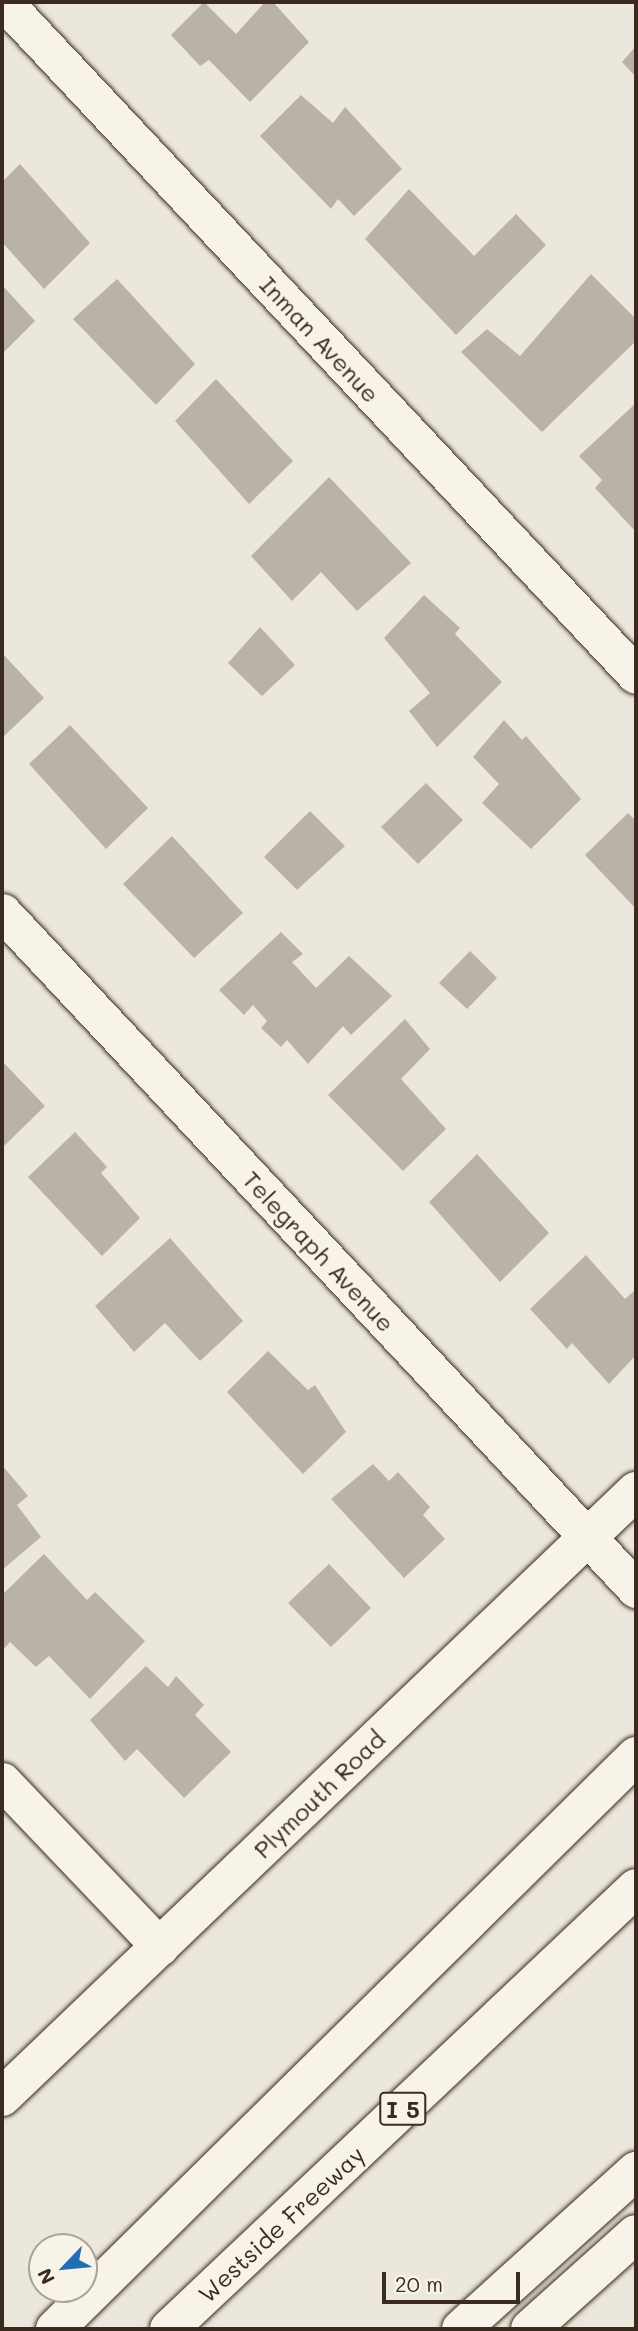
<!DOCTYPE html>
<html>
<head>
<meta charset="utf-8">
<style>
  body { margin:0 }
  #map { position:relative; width:638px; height:2331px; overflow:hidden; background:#ece7dc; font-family:Mali,sans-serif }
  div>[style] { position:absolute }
  .building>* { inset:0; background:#bab2a7 }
  .roads { filter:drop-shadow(0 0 2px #3b2a1e) drop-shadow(0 0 2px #3b2a1e) }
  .minor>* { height:37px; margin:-18.5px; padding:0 18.5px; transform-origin:18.5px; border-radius:18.5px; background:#f7f3e8 }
  .tertiary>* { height:38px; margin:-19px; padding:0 19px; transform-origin:19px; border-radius:19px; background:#f7f3e8 }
  .motorway>* { height:38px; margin:-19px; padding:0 19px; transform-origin:19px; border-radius:19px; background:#f7f3e8 }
  span { translate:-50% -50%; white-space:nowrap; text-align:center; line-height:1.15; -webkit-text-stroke:5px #f7f3e8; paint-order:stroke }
  .shield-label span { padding:2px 5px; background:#f7f3e8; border:2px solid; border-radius:5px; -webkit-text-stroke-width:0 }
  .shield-label { font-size:23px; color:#3b2a1e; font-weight:700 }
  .street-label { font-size:24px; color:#3b2a1e }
  .frame { position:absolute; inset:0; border:4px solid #3b2a1e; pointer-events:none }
  .north { position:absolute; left:28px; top:2233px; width:70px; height:70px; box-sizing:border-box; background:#f7f3e8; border:2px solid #aca397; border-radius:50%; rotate:244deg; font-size:19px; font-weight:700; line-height:28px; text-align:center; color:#3b2a1e }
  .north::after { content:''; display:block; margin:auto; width:24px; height:32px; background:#1f6fb2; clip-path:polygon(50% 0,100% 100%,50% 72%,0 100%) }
  .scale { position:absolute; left:382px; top:2272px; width:138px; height:32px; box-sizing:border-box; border:4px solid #3b2a1e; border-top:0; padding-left:9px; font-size:21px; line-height:24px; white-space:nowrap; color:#3b2a1e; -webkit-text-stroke:5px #f7f3e8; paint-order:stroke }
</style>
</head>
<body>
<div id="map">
  <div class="building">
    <div style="clip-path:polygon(204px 2px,236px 34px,265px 2px,273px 2px,309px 42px,250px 102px,209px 60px,200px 66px,171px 35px)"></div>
    <div style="clip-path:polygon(636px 46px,636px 77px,622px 62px)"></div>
    <div style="clip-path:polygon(301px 95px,333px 123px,345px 107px,402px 169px,354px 216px,338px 199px,331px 209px,260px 136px)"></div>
    <div style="clip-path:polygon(20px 164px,90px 243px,44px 289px,2px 242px,2px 182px)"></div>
    <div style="clip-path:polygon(409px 189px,474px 256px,516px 214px,546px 245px,456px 335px,365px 239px)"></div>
    <div style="clip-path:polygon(591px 274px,636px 319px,636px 341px,542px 432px,461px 352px,487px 329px,520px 356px)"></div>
    <div style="clip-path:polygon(117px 279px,195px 364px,156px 405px,73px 319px)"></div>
    <div style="clip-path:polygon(2px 285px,35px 321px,2px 354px)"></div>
    <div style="clip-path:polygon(216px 379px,293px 461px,249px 504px,175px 421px)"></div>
    <div style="clip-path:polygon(636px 403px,636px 532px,595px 488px,602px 480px,579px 456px)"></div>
    <div style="clip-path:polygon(329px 477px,411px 563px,357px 611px,321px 572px,292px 601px,251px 556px)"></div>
    <div style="clip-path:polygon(424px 595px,460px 628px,455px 634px,502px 682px,437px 747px,409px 711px,430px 693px,384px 638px)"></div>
    <div style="clip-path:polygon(260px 627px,295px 665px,262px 696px,228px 663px)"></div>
    <div style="clip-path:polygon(2px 653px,44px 698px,2px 738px)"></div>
    <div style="clip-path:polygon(504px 720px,522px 740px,526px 736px,581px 799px,531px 849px,482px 803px,499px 784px,473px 757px)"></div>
    <div style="clip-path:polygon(70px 725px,148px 808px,106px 849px,29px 764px)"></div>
    <div style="clip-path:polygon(426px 783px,463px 820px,418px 864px,381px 827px)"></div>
    <div style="clip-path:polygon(310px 811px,345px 846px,297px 890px,264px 857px)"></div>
    <div style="clip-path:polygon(628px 813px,636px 821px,636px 909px,585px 855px)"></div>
    <div style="clip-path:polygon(172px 836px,243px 913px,194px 958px,123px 884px)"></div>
    <div style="clip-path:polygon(281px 932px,303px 954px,292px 962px,316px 988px,349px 956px,392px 996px,351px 1035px,343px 1026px,308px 1064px,287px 1040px,281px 1047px,261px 1028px,267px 1021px,253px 1005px,244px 1015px,219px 990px)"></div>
    <div style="clip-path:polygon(470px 951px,497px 978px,467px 1009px,439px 983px)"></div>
    <div style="clip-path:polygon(405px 1019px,430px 1049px,401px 1079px,446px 1129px,403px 1171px,328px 1095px)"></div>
    <div style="clip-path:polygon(2px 1061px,45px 1106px,2px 1148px)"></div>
    <div style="clip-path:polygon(75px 1132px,107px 1167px,101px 1173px,140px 1218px,102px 1256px,28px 1177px)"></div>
    <div style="clip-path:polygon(477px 1154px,549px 1233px,500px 1282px,429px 1202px)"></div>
    <div style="clip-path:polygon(170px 1238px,243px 1321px,200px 1361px,165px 1323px,134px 1352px,95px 1306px)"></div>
    <div style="clip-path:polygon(586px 1255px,625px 1299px,636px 1289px,636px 1355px,609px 1384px,572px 1343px,567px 1349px,530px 1309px)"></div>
    <div style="clip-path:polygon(268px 1351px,308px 1390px,315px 1385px,346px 1432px,303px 1474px,227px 1392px)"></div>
    <div style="clip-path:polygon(373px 1464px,389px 1481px,398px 1472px,430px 1507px,423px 1515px,445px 1539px,404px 1578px,331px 1499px)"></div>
    <div style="clip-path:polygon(2px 1465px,28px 1496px,17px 1505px,41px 1537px,2px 1570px)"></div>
    <div style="clip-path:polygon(44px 1554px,87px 1600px,95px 1592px,145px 1641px,90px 1699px,49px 1656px,36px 1667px,10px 1642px,2px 1651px,2px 1595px)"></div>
    <div style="clip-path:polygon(329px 1564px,371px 1608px,331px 1647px,288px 1603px)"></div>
    <div style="clip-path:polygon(146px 1666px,168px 1687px,176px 1676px,204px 1705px,195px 1715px,231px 1752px,184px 1798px,137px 1749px,125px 1761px,90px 1720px)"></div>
  </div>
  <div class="roads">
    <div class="minor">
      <div style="left:4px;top:2px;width:923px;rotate:46.8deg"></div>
      <div style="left:2px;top:912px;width:928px;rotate:46.88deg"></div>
      <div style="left:2px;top:1781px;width:229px;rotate:46.4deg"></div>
    </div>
    <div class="tertiary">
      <div style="left:2px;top:2097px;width:877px;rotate:-43.71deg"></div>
    </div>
    <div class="motorway">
      <div style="left:55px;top:2329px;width:816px;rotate:-44.6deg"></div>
      <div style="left:169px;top:2329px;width:642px;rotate:-43.36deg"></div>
      <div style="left:461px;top:2329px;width:236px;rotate:-42.1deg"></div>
      <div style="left:530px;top:2329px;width:142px;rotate:-41.9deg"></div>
    </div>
  </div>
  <div class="shield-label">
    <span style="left:403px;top:2109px">I 5</span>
  </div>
  <div class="street-label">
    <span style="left:320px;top:339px;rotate:47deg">Inman Avenue</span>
    <span style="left:319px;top:1251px;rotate:47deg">Telegraph Avenue</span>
    <span style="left:319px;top:1794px;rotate:-44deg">Plymouth Road</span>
    <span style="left:281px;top:2224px;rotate:-43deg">Westside Freeway</span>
  </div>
  <div class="frame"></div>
  <div class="north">N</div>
  <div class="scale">20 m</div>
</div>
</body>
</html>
